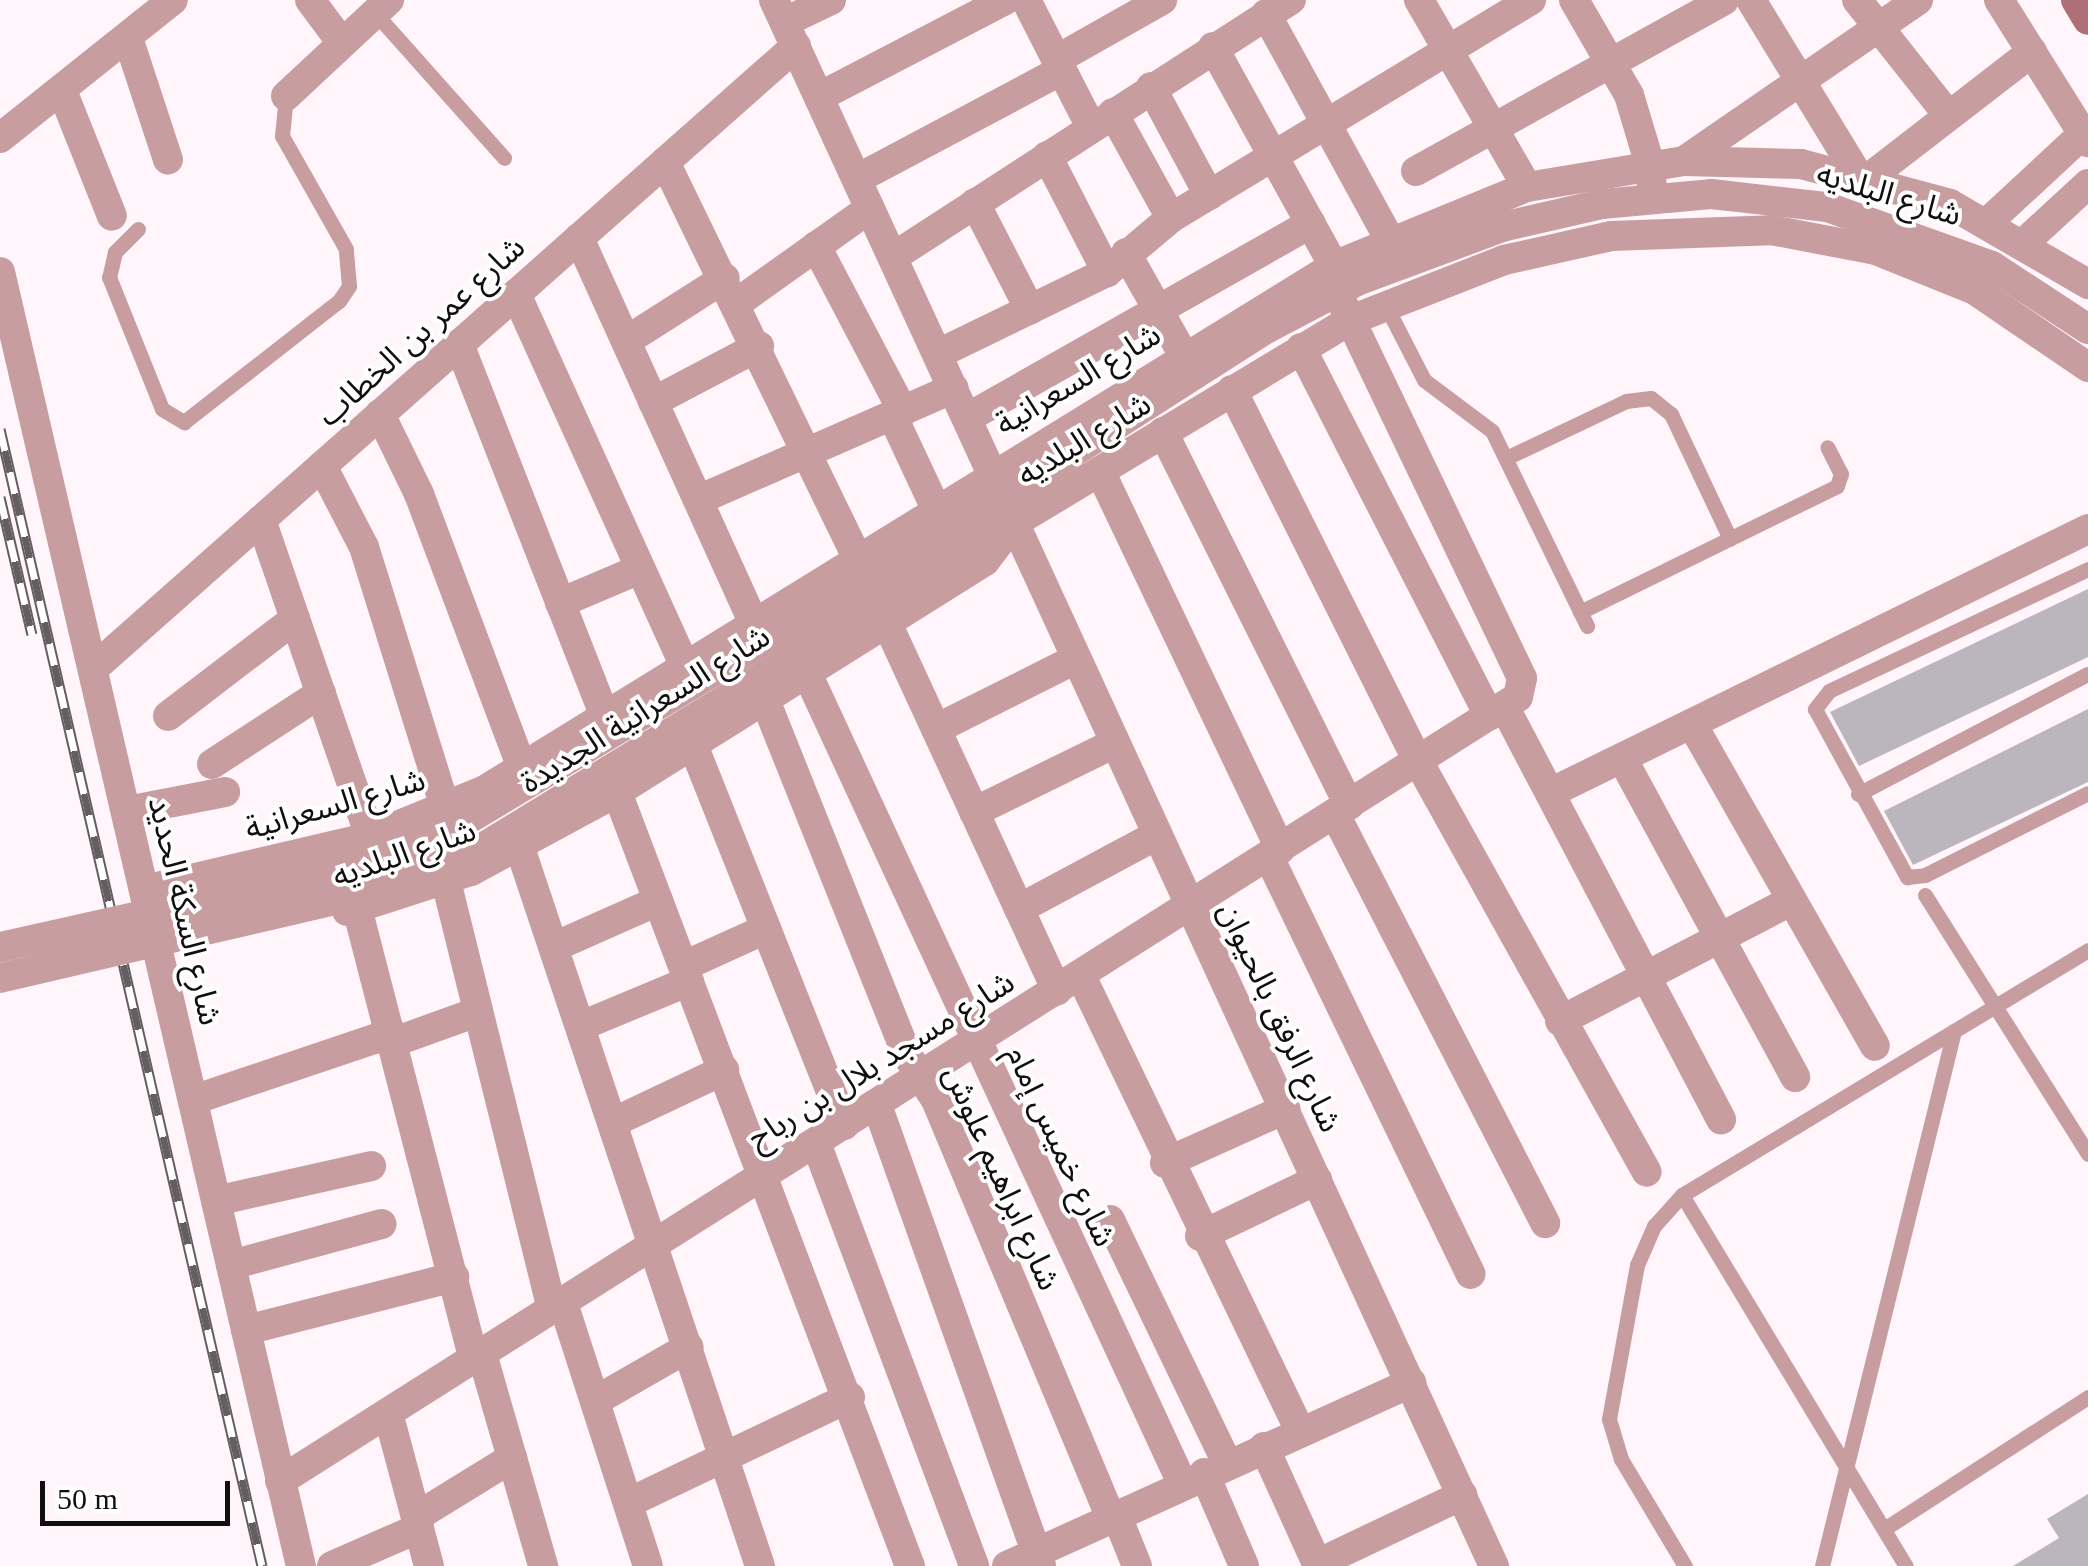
<!DOCTYPE html>
<html>
<head>
<meta charset="utf-8">
<style>
  body { margin:0 }
  #map { position:relative; width:2088px; height:1566px; overflow:hidden; background:#fff5fa; font-family:"Times New Roman","Noto Sans Arabic",serif }
  div>[style] { position:absolute }
  .building>* { inset:0; background:#bbb5bd }
  .service>* { height:15px; margin:-7.5px; padding:0 7.5px; transform-origin:7.5px; border-radius:7.5px; background:#c89da0 }
  .minor>* { height:30px; margin:-15px; padding:0 15px; transform-origin:15px; border-radius:15px; background:#c89da0 }
  .tertiary>* { height:30px; margin:-15px; padding:0 15px; transform-origin:15px; border-radius:15px; background:#c89da0 }
  .secondary>* { height:30px; margin:-15px; padding:0 15px; transform-origin:15px; border-radius:15px; background:#ae7076 }
  .rail>* { height:11px; margin-top:-5.5px; transform-origin:0; background:repeating-linear-gradient(90deg,#fff 0 22px,#645e61 0 44px); box-sizing:border-box; border-block:2px solid #645e61 }
  .tertiary-bridge>* { height:30px; margin:-15px; padding:0 15px; transform-origin:15px; border-radius:15px; background:#c89da0 }
  span { translate:-50% -50%; white-space:nowrap; text-align:center; line-height:1.15; -webkit-text-stroke:8px #fff; paint-order:stroke }
  .street-label { font-size:32px; color:#110e0f }
  .scale { position:absolute; left:40px; top:1481px; width:190px; height:45px; box-sizing:border-box; border:5px solid #110e0f; border-top:0; padding-left:12px; font-size:30px; line-height:35px; white-space:nowrap; color:#110e0f; -webkit-text-stroke:8px #fff; paint-order:stroke }
</style>
</head>
<body>
<div id="map">
  <div class="building">
    <div style="clip-path:polygon(2088px 589px,2088px 657px,1859px 766px,1830px 712px)"></div>
    <div style="clip-path:polygon(2088px 709px,2088px 782px,1913px 865px,1884px 811px)"></div>
    <div style="clip-path:polygon(2088px 1494px,2088px 1566px,2013px 1566px,2059px 1538px,2047px 1519px)"></div>
  </div>
  <div class="service">
    <div style="left:375px;top:13px;width:194px;rotate:48.3deg"></div>
    <div style="left:138px;top:229px;width:33px;rotate:135deg"></div>
    <div style="left:115px;top:252px;width:26px;rotate:103deg"></div>
    <div style="left:109px;top:277px;width:142px;rotate:68.1deg"></div>
    <div style="left:162px;top:409px;width:26px;rotate:31deg"></div>
    <div style="left:184px;top:422px;width:197px;rotate:-38deg"></div>
    <div style="left:339px;top:301px;width:18px;rotate:-56deg"></div>
    <div style="left:349px;top:286px;width:37px;rotate:-95deg"></div>
    <div style="left:346px;top:249px;width:130px;rotate:-119.5deg"></div>
    <div style="left:282px;top:136px;width:40px;rotate:-84.3deg"></div>
    <div style="left:1385px;top:304px;width:85px;rotate:62.8deg"></div>
    <div style="left:1424px;top:380px;width:85px;rotate:36.9deg"></div>
    <div style="left:1492px;top:431px;width:217px;rotate:64deg"></div>
    <div style="left:1506px;top:458px;width:133px;rotate:-25.4deg"></div>
    <div style="left:1626px;top:401px;width:25px;rotate:-7deg"></div>
    <div style="left:1651px;top:398px;width:26px;rotate:39deg"></div>
    <div style="left:1671px;top:414px;width:138px;rotate:64.7deg"></div>
    <div style="left:2088px;top:569px;width:286px;rotate:154.8deg"></div>
    <div style="left:1829px;top:691px;width:23px;rotate:128deg"></div>
    <div style="left:1815px;top:709px;width:192px;rotate:61.3deg"></div>
    <div style="left:1907px;top:877px;width:18px;rotate:-6deg"></div>
    <div style="left:1925px;top:875px;width:182px;rotate:-26.7deg"></div>
    <div style="left:1580px;top:612px;width:286px;rotate:-26.1deg"></div>
    <div style="left:1837px;top:486px;width:13px;rotate:-72deg"></div>
    <div style="left:1841px;top:474px;width:30px;rotate:-117deg"></div>
    <div style="left:1858px;top:794px;width:259px;rotate:-27.6deg"></div>
    <div style="left:1925px;top:895px;width:306px;rotate:57.8deg"></div>
    <div style="left:1682px;top:1195px;width:433px;rotate:58.9deg"></div>
    <div style="left:1884px;top:1529px;width:243px;rotate:-32.9deg"></div>
    <div style="left:1685px;top:1566px;width:125px;rotate:-120.9deg"></div>
    <div style="left:1621px;top:1459px;width:42px;rotate:-106.7deg"></div>
    <div style="left:1609px;top:1419px;width:157px;rotate:-79.7deg"></div>
    <div style="left:1637px;top:1265px;width:43px;rotate:-66.4deg"></div>
    <div style="left:1654px;top:1226px;width:42px;rotate:-47.9deg"></div>
    <div style="left:1682px;top:1195px;width:474px;rotate:-31.1deg"></div>
    <div style="left:1822px;top:1566px;width:551px;rotate:-76.14deg"></div>
  </div>
  <div class="minor">
    <div style="left:310px;top:0;width:54px;rotate:53.3deg"></div>
    <div style="left:774px;top:0;width:1724px;rotate:65.31deg"></div>
    <div style="left:1026px;top:0;width:143px;rotate:62.9deg"></div>
    <div style="left:1419px;top:0;width:216px;rotate:60deg"></div>
    <div style="left:1574px;top:0;width:110px;rotate:59.9deg"></div>
    <div style="left:1629px;top:95px;width:73px;rotate:73.3deg"></div>
    <div style="left:1751px;top:0;width:205px;rotate:58.6deg"></div>
    <div style="left:1857px;top:0;width:147px;rotate:51.6deg"></div>
    <div style="left:1999px;top:0;width:168px;rotate:57.9deg"></div>
    <div style="left:1266px;top:14px;width:256px;rotate:61.3deg"></div>
    <div style="left:785px;top:22px;width:51px;rotate:-25.6deg"></div>
    <div style="left:128px;top:38px;width:128px;rotate:71.8deg"></div>
    <div style="left:1213px;top:47px;width:250px;rotate:61.1deg"></div>
    <div style="left:1056px;top:60px;width:122px;rotate:-29.5deg"></div>
    <div style="left:1151px;top:87px;width:123px;rotate:61.8deg"></div>
    <div style="left:63px;top:93px;width:132px;rotate:68.3deg"></div>
    <div style="left:286px;top:96px;width:141px;rotate:-43deg"></div>
    <div style="left:819px;top:97px;width:210px;rotate:-27.5deg"></div>
    <div style="left:1113px;top:113px;width:120px;rotate:61.1deg"></div>
    <div style="left:0;top:138px;width:221px;rotate:-38.6deg"></div>
    <div style="left:1047px;top:156px;width:131px;rotate:62.7deg"></div>
    <div style="left:1684px;top:161px;width:284px;rotate:-34.5deg"></div>
    <div style="left:665px;top:162px;width:441px;rotate:64.1deg"></div>
    <div style="left:1416px;top:171px;width:352px;rotate:-29deg"></div>
    <div style="left:1870px;top:177px;width:205px;rotate:-37.7deg"></div>
    <div style="left:857px;top:179px;width:232px;rotate:-28deg"></div>
    <div style="left:975px;top:203px;width:120px;rotate:62.8deg"></div>
    <div style="left:1988px;top:222px;width:129px;rotate:-42.8deg"></div>
    <div style="left:579px;top:238px;width:426px;rotate:65.6deg"></div>
    <div style="left:2024px;top:243px;width:87px;rotate:-42.7deg"></div>
    <div style="left:816px;top:246px;width:187px;rotate:62.3deg"></div>
    <div style="left:1126px;top:253px;width:118px;rotate:60.6deg"></div>
    <div style="left:893px;top:257px;width:474px;rotate:-32.9deg"></div>
    <div style="left:0;top:272px;width:1329px;rotate:76.91deg"></div>
    <div style="left:516px;top:294px;width:412px;rotate:65.6deg"></div>
    <div style="left:737px;top:303px;width:163px;rotate:-35.5deg"></div>
    <div style="left:626px;top:341px;width:117px;rotate:-32.5deg"></div>
    <div style="left:459px;top:344px;width:403px;rotate:68.6deg"></div>
    <div style="left:1301px;top:348px;width:413px;rotate:62.9deg"></div>
    <div style="left:938px;top:354px;width:188px;rotate:-25.9deg"></div>
    <div style="left:1107px;top:272px;width:84px;rotate:-40.2deg"></div>
    <div style="left:1171px;top:218px;width:421px;rotate:-31.2deg"></div>
    <div style="left:1232px;top:390px;width:415px;rotate:63.4deg"></div>
    <div style="left:1418px;top:761px;width:470px;rotate:60.9deg"></div>
    <div style="left:653px;top:402px;width:120px;rotate:-27.8deg"></div>
    <div style="left:380px;top:414px;width:89px;rotate:64deg"></div>
    <div style="left:419px;top:494px;width:293px;rotate:69.4deg"></div>
    <div style="left:893px;top:417px;width:102px;rotate:64.9deg"></div>
    <div style="left:967px;top:418px;width:395px;rotate:-29.5deg"></div>
    <div style="left:1163px;top:432px;width:417px;rotate:63.5deg"></div>
    <div style="left:322px;top:466px;width:91px;rotate:62.6deg"></div>
    <div style="left:364px;top:547px;width:275px;rotate:72.7deg"></div>
    <div style="left:1100px;top:471px;width:419px;rotate:64.5deg"></div>
    <div style="left:698px;top:500px;width:279px;rotate:-23.6deg"></div>
    <div style="left:261px;top:520px;width:335px;rotate:71deg"></div>
    <div style="left:560px;top:603px;width:87px;rotate:-23deg"></div>
    <div style="left:887px;top:623px;width:405px;rotate:65.2deg"></div>
    <div style="left:94px;top:668px;width:938px;rotate:-41.54deg"></div>
    <div style="left:807px;top:673px;width:893px;rotate:65.16deg"></div>
    <div style="left:765px;top:700px;width:382px;rotate:68.2deg"></div>
    <div style="left:907px;top:1055px;width:54px;rotate:57.2deg"></div>
    <div style="left:936px;top:1100px;width:451px;rotate:67.3deg"></div>
    <div style="left:1504px;top:706px;width:467px;rotate:62.3deg"></div>
    <div style="left:168px;top:716px;width:160px;rotate:-37.4deg"></div>
    <div style="left:1692px;top:724px;width:370px;rotate:60.4deg"></div>
    <div style="left:936px;top:729px;width:157px;rotate:-26.6deg"></div>
    <div style="left:693px;top:745px;width:409px;rotate:68.3deg"></div>
    <div style="left:1622px;top:758px;width:363px;rotate:61.5deg"></div>
    <div style="left:212px;top:764px;width:130px;rotate:-33.1deg"></div>
    <div style="left:617px;top:792px;width:828px;rotate:69.27deg"></div>
    <div style="left:1550px;top:793px;width:599px;rotate:-26.14deg"></div>
    <div style="left:127px;top:811px;width:100px;rotate:-11deg"></div>
    <div style="left:974px;top:812px;width:157px;rotate:-26.1deg"></div>
    <div style="left:1335px;top:814px;width:460px;rotate:62.8deg"></div>
    <div style="left:520px;top:848px;width:757px;rotate:71.52deg"></div>
    <div style="left:1269px;top:857px;width:463px;rotate:64.2deg"></div>
    <div style="left:446px;top:881px;width:442px;rotate:76.1deg"></div>
    <div style="left:144px;top:890px;width:232px;rotate:-13.2deg"></div>
    <div style="left:370px;top:837px;width:124px;rotate:-22.2deg"></div>
    <div style="left:485px;top:790px;width:998px;rotate:-31.68deg"></div>
    <div style="left:1334px;top:266px;width:209px;rotate:-22.3deg"></div>
    <div style="left:1527px;top:187px;width:159px;rotate:-9.4deg"></div>
    <div style="left:1684px;top:161px;width:117px;rotate:1.5deg"></div>
    <div style="left:1801px;top:164px;width:154px;rotate:15deg"></div>
    <div style="left:1950px;top:204px;width:160px;rotate:30.1deg"></div>
    <div style="left:357px;top:908px;width:466px;rotate:75.5deg"></div>
    <div style="left:1019px;top:909px;width:157px;rotate:-28.2deg"></div>
    <div style="left:347px;top:911px;width:130px;rotate:-17.9deg"></div>
    <div style="left:471px;top:871px;width:166px;rotate:-28.4deg"></div>
    <div style="left:617px;top:792px;width:434px;rotate:-32.1deg"></div>
    <div style="left:985px;top:561px;width:48px;rotate:-52.7deg"></div>
    <div style="left:554px;top:947px;width:114px;rotate:-23.9deg"></div>
    <div style="left:684px;top:966px;width:90px;rotate:-24.3deg"></div>
    <div style="left:1081px;top:976px;width:505px;rotate:64.3deg"></div>
    <div style="left:1560px;top:1021px;width:260px;rotate:-27.5deg"></div>
    <div style="left:581px;top:1026px;width:117px;rotate:-22.6deg"></div>
    <div style="left:394px;top:1042px;width:88px;rotate:-19.9deg"></div>
    <div style="left:193px;top:1100px;width:210px;rotate:-18.6deg"></div>
    <div style="left:877px;top:1105px;width:489px;rotate:70.4deg"></div>
    <div style="left:614px;top:1122px;width:122px;rotate:-25.3deg"></div>
    <div style="left:816px;top:1143px;width:452px;rotate:69.5deg"></div>
    <div style="left:1165px;top:1163px;width:132px;rotate:-24.2deg"></div>
    <div style="left:216px;top:1201px;width:159px;rotate:-12.7deg"></div>
    <div style="left:1110px;top:1220px;width:270px;rotate:64.3deg"></div>
    <div style="left:1200px;top:1236px;width:130px;rotate:-25.6deg"></div>
    <div style="left:231px;top:1265px;width:156px;rotate:-15.2deg"></div>
    <div style="left:563px;top:1303px;width:276px;rotate:72.1deg"></div>
    <div style="left:246px;top:1330px;width:215px;rotate:-14.3deg"></div>
    <div style="left:482px;top:1354px;width:221px;rotate:73.9deg"></div>
    <div style="left:595px;top:1401px;width:108px;rotate:-29.9deg"></div>
    <div style="left:388px;top:1413px;width:158px;rotate:75deg"></div>
    <div style="left:1264px;top:1447px;width:131px;rotate:65.6deg"></div>
    <div style="left:1204px;top:1473px;width:101px;rotate:66.7deg"></div>
    <div style="left:280px;top:1481px;width:1465px;rotate:-32.35deg"></div>
    <div style="left:1518px;top:697px;width:19px;rotate:-78deg"></div>
    <div style="left:1522px;top:678px;width:421px;rotate:-115.6deg"></div>
    <div style="left:628px;top:1503px;width:246px;rotate:-25.5deg"></div>
    <div style="left:1116px;top:1514px;width:56px;rotate:68deg"></div>
    <div style="left:416px;top:1517px;width:113px;rotate:-31.6deg"></div>
    <div style="left:1317px;top:1564px;width:161px;rotate:-25.4deg"></div>
    <div style="left:332px;top:1566px;width:95px;rotate:-23.6deg"></div>
    <div style="left:1007px;top:1566px;width:444px;rotate:-24.4deg"></div>
  </div>
  <div class="tertiary">
    <div style="left:1650px;top:165px;width:32px;rotate:85deg"></div>
    <div style="left:1003px;top:497px;width:312px;rotate:-32.6deg"></div>
    <div style="left:1266px;top:329px;width:103px;rotate:-27.8deg"></div>
    <div style="left:1357px;top:281px;width:155px;rotate:-20.4deg"></div>
    <div style="left:1502px;top:227px;width:103px;rotate:-13deg"></div>
    <div style="left:1602px;top:204px;width:109px;rotate:-5.2deg"></div>
    <div style="left:1711px;top:194px;width:117px;rotate:6.4deg"></div>
    <div style="left:1827px;top:207px;width:175px;rotate:19.7deg"></div>
    <div style="left:1992px;top:266px;width:115px;rotate:33.3deg"></div>
    <div style="left:1014px;top:523px;width:393px;rotate:-31.1deg"></div>
    <div style="left:1351px;top:320px;width:164px;rotate:-21.4deg"></div>
    <div style="left:1504px;top:260px;width:110px;rotate:-12.6deg"></div>
    <div style="left:1611px;top:236px;width:160px;rotate:-2.1deg"></div>
    <div style="left:1771px;top:230px;width:107px;rotate:10.8deg"></div>
    <div style="left:1876px;top:250px;width:107px;rotate:22deg"></div>
    <div style="left:1975px;top:290px;width:137px;rotate:34.3deg"></div>
  </div>
  <div class="secondary">
    <div style="left:2076px;top:0;width:23px;rotate:59deg"></div>
  </div>
  <div class="rail">
    <div style="left:0;top:429px;width:1167px;rotate:77.02deg"></div>
    <div style="left:0;top:497px;width:141px;rotate:76.9deg"></div>
  </div>
  <div class="tertiary-bridge">
    <div style="left:0;top:947px;width:353px;rotate:-12.6deg"></div>
    <div style="left:344px;top:870px;width:98px;rotate:-19deg"></div>
    <div style="left:437px;top:838px;width:661px;rotate:-31.07deg"></div>
    <div style="left:0;top:978px;width:372px;rotate:-13.1deg"></div>
    <div style="left:362px;top:894px;width:125px;rotate:-20.6deg"></div>
    <div style="left:479px;top:850px;width:627px;rotate:-31.43deg"></div>
  </div>
  <div class="street-label">
    <span style="left:1889px;top:194px;rotate:17deg">شارع البلديه</span>
    <span style="left:421px;top:331px;rotate:-42deg">شارع عمر بن الخطاب</span>
    <span style="left:1078px;top:379px;rotate:-31deg">شارع السعرانية</span>
    <span style="left:1084px;top:439px;rotate:-31deg">شارع البلديه</span>
    <span style="left:645px;top:709px;rotate:-32deg">شارع السعرانية الجديدة</span>
    <span style="left:335px;top:804px;rotate:-16deg">شارع السعرانية</span>
    <span style="left:404px;top:853px;rotate:-19deg">شارع البلديه</span>
    <span style="left:185px;top:911px;rotate:77deg">شارع السكة الحديد</span>
    <span style="left:1280px;top:1017px;rotate:65deg">شارع الرفق بالحيوان</span>
    <span style="left:881px;top:1060px;rotate:-32deg">شارع مسجد بلال بن رباح</span>
    <span style="left:1061px;top:1146px;rotate:65deg">شارع خميس إمام</span>
    <span style="left:1002px;top:1178px;rotate:66deg">شارع ابراهيم علوش</span>
  </div>
  <div class="scale">50 m</div>
</div>
</body>
</html>
